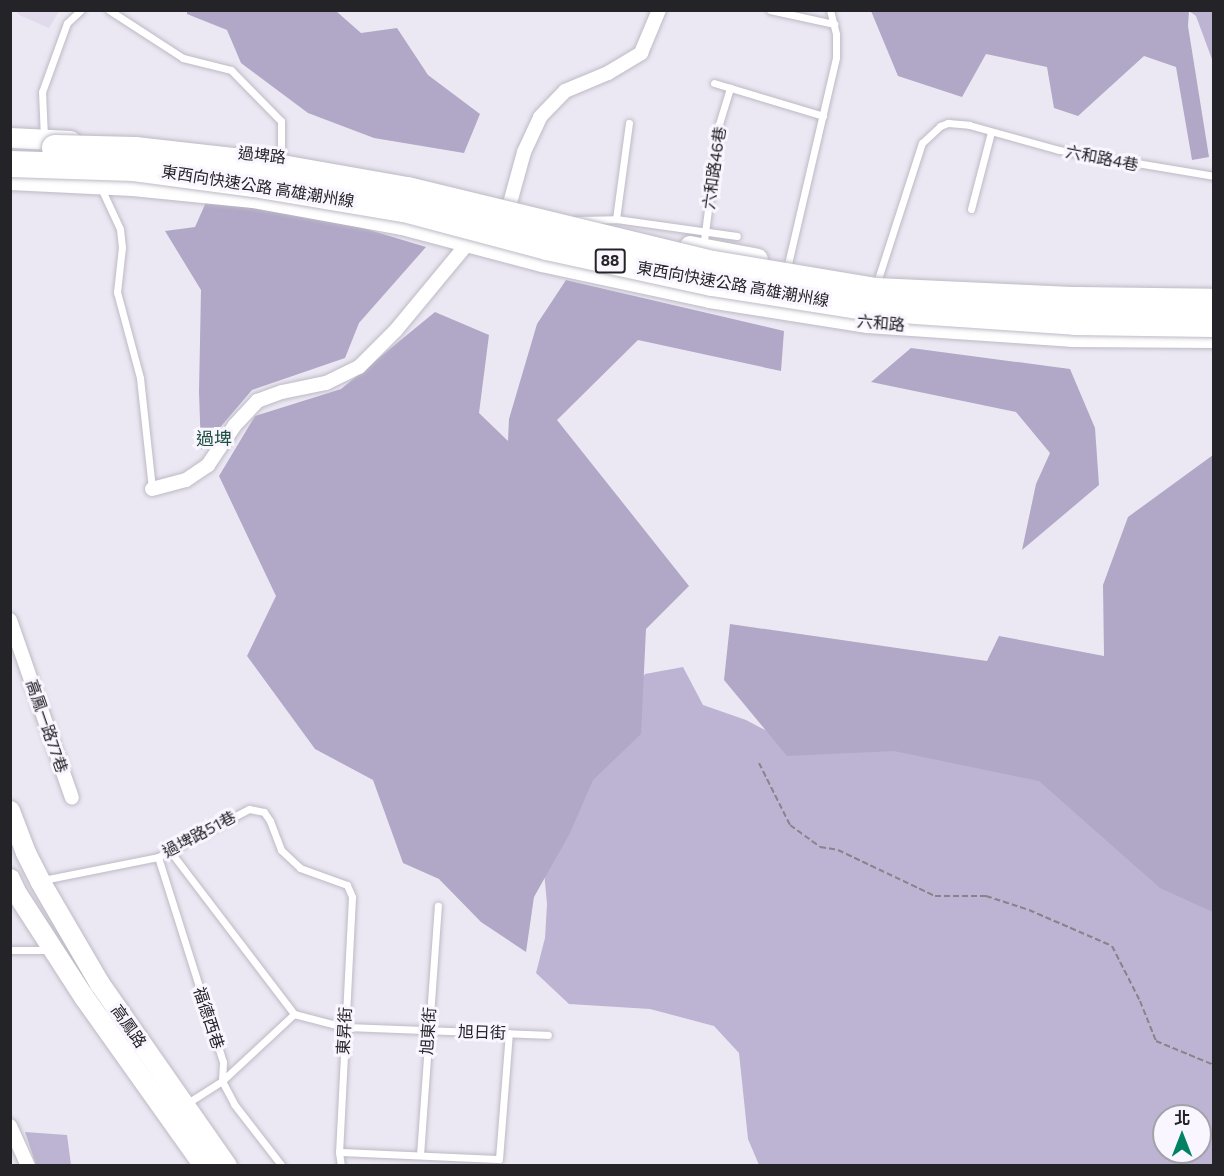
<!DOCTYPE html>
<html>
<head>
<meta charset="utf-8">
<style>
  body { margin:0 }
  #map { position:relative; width:1224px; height:1176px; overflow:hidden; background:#ece8f3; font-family:Commissioner,"Noto Sans TC",sans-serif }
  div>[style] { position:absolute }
  .built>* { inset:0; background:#e0daec }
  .green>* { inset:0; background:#bdb3d2 }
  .forest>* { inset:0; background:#b1a7c7 }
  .path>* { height:2px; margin-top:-1px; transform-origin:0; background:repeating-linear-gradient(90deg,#87848c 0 6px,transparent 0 9px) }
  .roads { filter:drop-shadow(0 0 2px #bdbac5) drop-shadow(0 0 2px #bdbac5) }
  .lane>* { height:7px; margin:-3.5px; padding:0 3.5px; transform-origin:3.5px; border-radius:3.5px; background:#fff }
  .street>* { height:14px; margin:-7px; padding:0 7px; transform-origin:7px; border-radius:7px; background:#fff }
  .secondary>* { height:20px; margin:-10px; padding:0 10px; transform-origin:10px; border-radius:10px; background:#fff }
  .bridges { filter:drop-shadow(0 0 2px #bdbac5) drop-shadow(0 0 2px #bdbac5) }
  .highway-bridge>* { height:26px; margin:-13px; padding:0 13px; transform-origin:13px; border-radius:13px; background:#fff }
  span { translate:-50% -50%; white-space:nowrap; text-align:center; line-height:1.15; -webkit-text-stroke:6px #f9f6ff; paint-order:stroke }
  .shield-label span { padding:2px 4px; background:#f9f6ff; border:2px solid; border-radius:4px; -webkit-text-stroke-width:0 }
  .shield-label { font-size:15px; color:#242327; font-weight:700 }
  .street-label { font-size:16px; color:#242327 }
  .neighbourhood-label { font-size:18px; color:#1f4f3f }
  .frame { position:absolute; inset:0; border:12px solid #242327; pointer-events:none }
  .north { position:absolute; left:1152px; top:1104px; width:60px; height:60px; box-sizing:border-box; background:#f9f6ff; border:2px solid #a4a2a9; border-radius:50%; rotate:0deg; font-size:16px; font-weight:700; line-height:24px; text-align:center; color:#242327 }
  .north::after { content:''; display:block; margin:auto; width:21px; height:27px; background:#028263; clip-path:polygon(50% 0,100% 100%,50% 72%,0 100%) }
</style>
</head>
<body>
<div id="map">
  <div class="built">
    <div style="clip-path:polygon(16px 11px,59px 11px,49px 28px,19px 15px)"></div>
  </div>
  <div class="green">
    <div style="clip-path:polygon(1189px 11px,1213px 11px,1213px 73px,1213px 62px,1196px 16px)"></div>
    <div style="clip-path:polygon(evenodd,683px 667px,703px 705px,746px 720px,790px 743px,956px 725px,1213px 878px,1213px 1165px,759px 1165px,748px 1139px,739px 1053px,714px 1026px,650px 1009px,569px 1004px,536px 973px,545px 938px,547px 904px,541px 838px,610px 725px,645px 674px,683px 667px,1164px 1116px,1200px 1116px,1200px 1152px,1164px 1152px,1164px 1116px)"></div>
    <div style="clip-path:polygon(25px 1132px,67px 1135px,71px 1165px,36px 1165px)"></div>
  </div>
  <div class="forest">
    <div style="clip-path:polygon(187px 10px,336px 11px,361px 33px,397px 28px,428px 75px,480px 114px,464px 153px,374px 138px,308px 113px,241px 63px,227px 30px,187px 14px)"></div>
    <div style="clip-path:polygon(871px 11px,1189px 11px,1188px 26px,1209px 157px,1192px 160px,1176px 67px,1144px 56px,1078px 116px,1054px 108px,1047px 67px,986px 54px,962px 97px,898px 76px)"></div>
    <div style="clip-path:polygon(207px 200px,343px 222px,426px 247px,359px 323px,345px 358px,252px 390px,201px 450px,199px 392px,201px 290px,165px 231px,195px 227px)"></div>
    <div style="clip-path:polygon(566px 280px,784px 331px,781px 371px,638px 340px,557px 420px,689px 586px,646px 629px,641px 734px,593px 780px,570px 833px,534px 897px,526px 952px,481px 922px,439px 879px,403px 863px,373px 780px,315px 749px,247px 656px,276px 596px,219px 476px,255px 416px,341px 389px,435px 312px,489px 335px,479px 413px,508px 441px,509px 419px,537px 324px)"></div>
    <div style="clip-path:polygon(911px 348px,1070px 369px,1095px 428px,1099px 485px,1022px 550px,1036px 484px,1050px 453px,1016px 412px,871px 382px)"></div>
    <div style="clip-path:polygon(1213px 455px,1213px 912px,1160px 888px,1039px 781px,894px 751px,787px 756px,724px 680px,730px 624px,987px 661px,999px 636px,1104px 656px,1103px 585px,1128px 517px)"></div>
  </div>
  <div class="path">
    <div style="left:759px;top:763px;width:69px;rotate:63.4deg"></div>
    <div style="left:790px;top:825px;width:37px;rotate:36deg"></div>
    <div style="left:820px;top:847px;width:18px;rotate:9deg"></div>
    <div style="left:838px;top:850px;width:107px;rotate:25.4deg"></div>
    <div style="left:935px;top:896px;width:51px"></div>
    <div style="left:986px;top:896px;width:45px;rotate:18deg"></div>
    <div style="left:1029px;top:910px;width:90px;rotate:23.4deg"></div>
    <div style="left:1112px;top:946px;width:62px;rotate:63deg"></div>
    <div style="left:1140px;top:1001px;width:43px;rotate:68.2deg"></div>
    <div style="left:1156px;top:1041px;width:63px;rotate:22.5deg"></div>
  </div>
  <div class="roads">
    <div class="lane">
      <div style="left:109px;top:10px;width:88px;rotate:33deg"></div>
      <div style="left:183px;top:58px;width:49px;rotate:14deg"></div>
      <div style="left:231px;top:70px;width:71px;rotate:45.6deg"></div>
      <div style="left:281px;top:121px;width:35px;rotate:90deg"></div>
      <div style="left:770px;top:10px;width:66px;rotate:12.3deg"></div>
      <div style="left:714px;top:83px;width:114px;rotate:16.8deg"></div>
      <div style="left:44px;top:137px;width:45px;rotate:-92.5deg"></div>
      <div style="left:42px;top:92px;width:73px;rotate:-70.1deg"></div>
      <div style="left:67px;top:23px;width:19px;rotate:-43deg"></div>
      <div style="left:101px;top:188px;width:45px;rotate:65.1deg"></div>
      <div style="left:120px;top:229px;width:18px;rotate:84deg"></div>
      <div style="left:122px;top:247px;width:45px;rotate:96.3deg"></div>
      <div style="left:117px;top:292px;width:89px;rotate:75deg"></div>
      <div style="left:140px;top:378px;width:112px;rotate:83.8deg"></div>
      <div style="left:971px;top:209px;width:80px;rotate:-75.4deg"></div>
      <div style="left:616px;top:219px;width:97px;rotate:-82.3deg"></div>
      <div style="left:577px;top:220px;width:39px;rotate:-1deg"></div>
      <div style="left:616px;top:219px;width:122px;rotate:8deg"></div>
      <div style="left:703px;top:248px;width:125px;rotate:-82.6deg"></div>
      <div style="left:719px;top:124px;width:38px;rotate:-73deg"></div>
      <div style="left:788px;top:264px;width:212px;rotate:-76.9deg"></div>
      <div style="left:836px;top:57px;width:23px;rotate:-90deg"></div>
      <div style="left:836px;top:34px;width:25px;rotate:-104deg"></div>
      <div style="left:878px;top:279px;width:143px;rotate:-72.1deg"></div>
      <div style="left:922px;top:143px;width:25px;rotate:-43deg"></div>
      <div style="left:940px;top:126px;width:9px;rotate:-21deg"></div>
      <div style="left:948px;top:123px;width:21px;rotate:5deg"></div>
      <div style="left:969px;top:125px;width:93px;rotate:15.5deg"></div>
      <div style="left:1059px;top:150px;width:157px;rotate:9.5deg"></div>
      <div style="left:170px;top:851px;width:205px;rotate:52.7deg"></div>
      <div style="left:294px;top:1014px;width:52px;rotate:14.6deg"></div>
      <div style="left:344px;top:1027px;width:204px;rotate:2.2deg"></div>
      <div style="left:158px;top:857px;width:215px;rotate:72.4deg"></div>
      <div style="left:223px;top:1062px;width:19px;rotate:93deg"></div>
      <div style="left:222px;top:1081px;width:26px;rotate:62deg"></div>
      <div style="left:234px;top:1104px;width:78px;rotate:52.3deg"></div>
      <div style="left:43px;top:880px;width:117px;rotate:-11.3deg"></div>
      <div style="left:158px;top:857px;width:103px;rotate:-27.8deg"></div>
      <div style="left:249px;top:809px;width:15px;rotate:11deg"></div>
      <div style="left:264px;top:812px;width:11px;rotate:56deg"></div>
      <div style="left:270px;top:821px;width:31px;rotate:69deg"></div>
      <div style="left:281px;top:850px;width:26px;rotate:43deg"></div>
      <div style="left:300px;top:868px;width:50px;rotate:19.9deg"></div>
      <div style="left:347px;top:885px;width:13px;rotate:67deg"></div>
      <div style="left:352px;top:897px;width:255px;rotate:92.9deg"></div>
      <div style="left:339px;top:1152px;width:14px;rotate:82deg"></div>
      <div style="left:10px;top:950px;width:39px"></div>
      <div style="left:186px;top:1104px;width:43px;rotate:-32.6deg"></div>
      <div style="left:222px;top:1081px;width:98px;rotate:-42.9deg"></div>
      <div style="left:339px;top:1152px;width:160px;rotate:2.5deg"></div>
      <div style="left:499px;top:1159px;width:126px;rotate:-85.5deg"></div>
      <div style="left:420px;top:1155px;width:250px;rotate:-85.9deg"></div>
    </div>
    <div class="street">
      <div style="left:498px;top:214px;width:16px;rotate:-43deg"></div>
      <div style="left:510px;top:203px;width:53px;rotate:-74.6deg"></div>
      <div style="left:524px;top:152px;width:38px;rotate:-65deg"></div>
      <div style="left:540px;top:117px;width:36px;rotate:-46deg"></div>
      <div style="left:565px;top:91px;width:47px;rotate:-22.7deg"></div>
      <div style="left:608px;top:73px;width:39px;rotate:-31deg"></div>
      <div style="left:641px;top:53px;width:47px;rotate:-67.3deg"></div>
      <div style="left:152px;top:489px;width:35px;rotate:-15deg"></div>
      <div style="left:186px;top:480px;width:27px;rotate:-34deg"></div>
      <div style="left:208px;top:465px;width:48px;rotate:-56deg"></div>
      <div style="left:235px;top:425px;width:33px;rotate:-47deg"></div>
      <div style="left:257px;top:401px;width:27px;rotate:-20deg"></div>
      <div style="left:282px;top:392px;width:45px;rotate:-11.6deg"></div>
      <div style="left:326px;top:383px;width:37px;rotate:-26deg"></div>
      <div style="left:359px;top:367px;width:52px;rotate:-45deg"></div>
      <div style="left:396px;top:330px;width:121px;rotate:-50.4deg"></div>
      <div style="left:10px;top:620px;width:188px;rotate:70.8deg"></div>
      <div style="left:10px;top:1126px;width:44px;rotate:65.8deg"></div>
    </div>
    <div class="secondary">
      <div style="left:10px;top:138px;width:61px;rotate:2.8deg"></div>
      <div style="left:10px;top:180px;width:123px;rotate:2.8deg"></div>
      <div style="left:133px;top:186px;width:121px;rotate:5.7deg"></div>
      <div style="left:253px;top:198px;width:151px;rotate:10.3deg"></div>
      <div style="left:402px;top:225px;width:145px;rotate:14.8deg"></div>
      <div style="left:542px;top:262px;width:172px;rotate:12.1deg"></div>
      <div style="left:710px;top:298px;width:160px;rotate:9deg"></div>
      <div style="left:868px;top:323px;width:203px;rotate:3.9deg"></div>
      <div style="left:1071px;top:337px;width:143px;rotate:0.4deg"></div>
      <div style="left:690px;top:246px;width:69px;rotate:10.8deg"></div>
      <div style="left:10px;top:811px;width:45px;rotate:69.1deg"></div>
      <div style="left:26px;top:853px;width:31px;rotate:63deg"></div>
      <div style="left:40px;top:881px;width:119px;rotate:59.8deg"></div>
      <div style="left:100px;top:984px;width:222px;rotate:55.1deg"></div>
      <div style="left:10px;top:879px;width:14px;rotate:65deg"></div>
      <div style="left:16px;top:892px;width:125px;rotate:57.1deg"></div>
      <div style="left:84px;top:997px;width:207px;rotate:54.6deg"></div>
    </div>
  </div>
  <div class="bridges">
    <div class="highway-bridge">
      <div style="left:55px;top:148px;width:80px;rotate:1.4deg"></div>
      <div style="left:135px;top:150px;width:125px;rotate:6.4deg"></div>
      <div style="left:259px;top:164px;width:150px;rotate:10deg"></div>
      <div style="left:407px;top:190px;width:316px;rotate:13.6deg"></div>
      <div style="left:714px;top:264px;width:164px;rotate:9.5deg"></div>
      <div style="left:876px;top:291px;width:201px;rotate:2.6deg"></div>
      <div style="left:1077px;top:300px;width:137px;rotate:0.8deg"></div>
      <div style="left:10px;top:164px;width:124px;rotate:1.8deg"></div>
      <div style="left:134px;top:168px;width:121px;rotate:7.6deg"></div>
      <div style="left:254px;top:184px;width:152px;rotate:9.5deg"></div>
      <div style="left:404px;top:209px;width:148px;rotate:14.9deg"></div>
      <div style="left:547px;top:247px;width:169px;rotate:12.3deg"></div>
      <div style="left:712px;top:283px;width:162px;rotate:8.9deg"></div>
      <div style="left:872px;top:308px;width:203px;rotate:3.9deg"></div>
      <div style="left:1075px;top:322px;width:139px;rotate:0.8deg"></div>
    </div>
  </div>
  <div class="shield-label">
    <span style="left:610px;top:261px">88</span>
  </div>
  <div class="street-label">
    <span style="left:262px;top:155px;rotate:6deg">過埤路</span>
    <span style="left:1102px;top:158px;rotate:11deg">六和路4巷</span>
    <span style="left:714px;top:168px;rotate:-82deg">六和路46巷</span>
    <span style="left:258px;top:186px;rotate:9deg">東西向快速公路 高雄潮州線</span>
    <span style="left:733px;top:284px;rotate:10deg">東西向快速公路 高雄潮州線</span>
    <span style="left:881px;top:323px;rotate:5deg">六和路</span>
    <span style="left:47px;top:726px;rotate:71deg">高鳳一路77巷</span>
    <span style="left:199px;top:834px;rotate:-28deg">過埤路51巷</span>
    <span style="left:209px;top:1018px;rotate:72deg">福德西巷</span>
    <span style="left:129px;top:1026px;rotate:55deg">高鳳路</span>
    <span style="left:344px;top:1031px;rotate:-87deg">東昇街</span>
    <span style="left:428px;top:1031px;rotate:-86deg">旭東街</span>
    <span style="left:482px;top:1032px;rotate:2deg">旭日街</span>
  </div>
  <div class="neighbourhood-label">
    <span style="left:214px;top:438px">過埤</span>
  </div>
  <div class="frame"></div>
  <div class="north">北</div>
</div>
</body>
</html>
